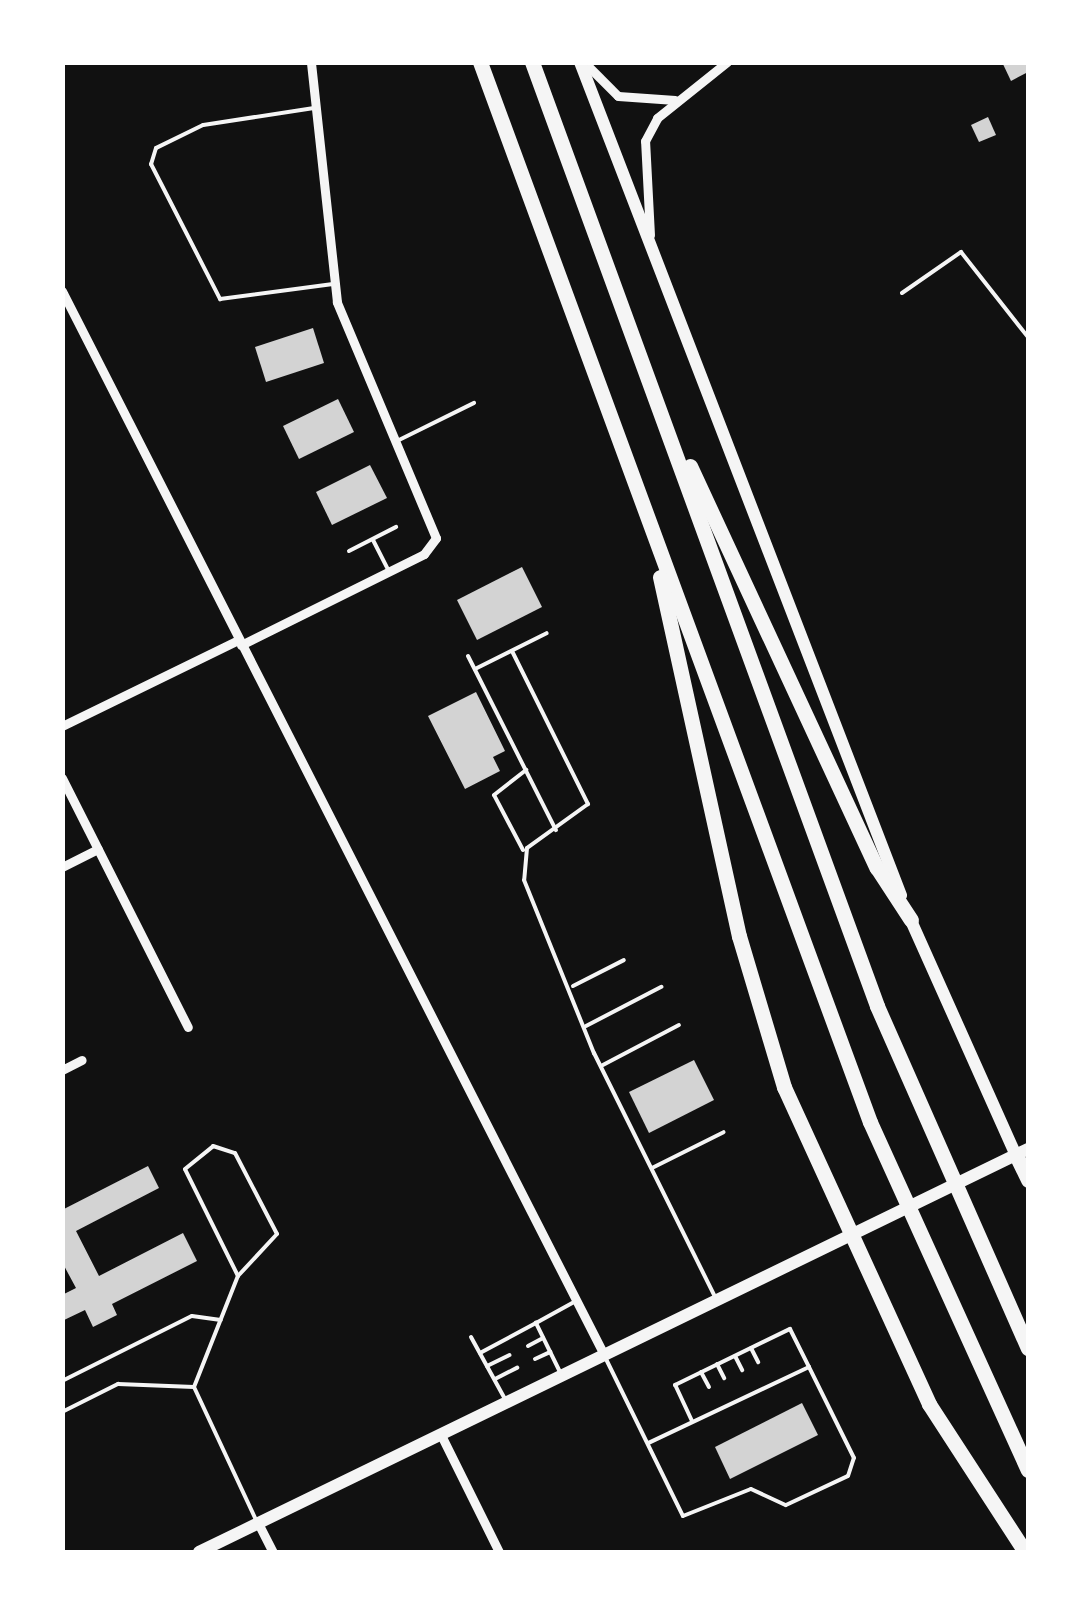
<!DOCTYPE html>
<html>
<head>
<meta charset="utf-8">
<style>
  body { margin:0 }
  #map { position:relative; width:1091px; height:1615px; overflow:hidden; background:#111; font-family:Lora,serif }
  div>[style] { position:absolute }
  .building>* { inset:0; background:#d3d3d3 }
  .service>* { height:4px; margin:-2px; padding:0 2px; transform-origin:2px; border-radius:2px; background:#f5f5f5 }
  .minor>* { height:9px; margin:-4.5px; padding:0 4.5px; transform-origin:4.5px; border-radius:4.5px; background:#f5f5f5 }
  .secondary>* { height:12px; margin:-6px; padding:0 6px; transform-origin:6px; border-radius:6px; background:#f5f5f5 }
  .motorway>* { height:15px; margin:-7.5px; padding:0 7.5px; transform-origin:7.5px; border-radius:7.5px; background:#f5f5f5 }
  span { translate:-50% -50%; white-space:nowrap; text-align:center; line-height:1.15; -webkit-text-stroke:10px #fff; paint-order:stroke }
  .frame { position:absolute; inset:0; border:65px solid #fff; pointer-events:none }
</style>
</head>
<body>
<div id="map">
  <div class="building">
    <div style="clip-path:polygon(1002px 62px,1027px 62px,1028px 72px,1011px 81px)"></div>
    <div style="clip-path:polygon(988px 117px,996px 135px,979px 142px,971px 125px)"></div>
    <div style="clip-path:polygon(313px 328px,324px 363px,266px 382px,255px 347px)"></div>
    <div style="clip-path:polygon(338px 399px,354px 432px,299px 459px,283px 426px)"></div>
    <div style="clip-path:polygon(370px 465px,387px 498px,332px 525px,316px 492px)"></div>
    <div style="clip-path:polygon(522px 567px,542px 607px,477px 640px,457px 600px)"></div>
    <div style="clip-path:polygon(476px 692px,505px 751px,493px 757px,500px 771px,465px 789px,428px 716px)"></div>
    <div style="clip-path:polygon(694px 1060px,714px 1100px,649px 1133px,629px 1092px)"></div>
    <div style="clip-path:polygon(148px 1166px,159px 1188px,76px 1231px,99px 1276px,183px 1233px,197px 1261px,112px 1304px,117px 1315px,93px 1327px,85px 1310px,62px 1321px,62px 1295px,76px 1288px,62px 1262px,62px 1210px)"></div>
    <div style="clip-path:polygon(802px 1403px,818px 1435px,730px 1479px,715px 1447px)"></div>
  </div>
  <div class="service">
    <div style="left:314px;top:108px;width:112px;rotate:171.3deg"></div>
    <div style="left:203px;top:125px;width:52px;rotate:153.9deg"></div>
    <div style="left:156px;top:148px;width:17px;rotate:107deg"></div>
    <div style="left:151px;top:164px;width:152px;rotate:62.9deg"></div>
    <div style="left:220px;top:299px;width:114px;rotate:-7.6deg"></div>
    <div style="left:902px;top:293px;width:72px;rotate:-34.8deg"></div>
    <div style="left:961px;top:252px;width:108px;rotate:51.8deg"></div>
    <div style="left:397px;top:441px;width:86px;rotate:-26.3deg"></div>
    <div style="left:373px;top:540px;width:36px;rotate:63deg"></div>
    <div style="left:349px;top:551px;width:53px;rotate:-27.1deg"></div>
    <div style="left:512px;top:651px;width:171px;rotate:63.6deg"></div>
    <div style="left:588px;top:804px;width:75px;rotate:144.2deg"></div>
    <div style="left:527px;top:848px;width:32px;rotate:95deg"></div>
    <div style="left:524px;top:880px;width:187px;rotate:68deg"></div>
    <div style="left:594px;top:1053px;width:275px;rotate:63.6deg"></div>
    <div style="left:468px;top:656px;width:195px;rotate:63.2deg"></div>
    <div style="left:475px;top:669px;width:80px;rotate:-26.6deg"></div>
    <div style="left:523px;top:850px;width:62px;rotate:-117.8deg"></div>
    <div style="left:494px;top:795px;width:41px;rotate:-38deg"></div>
    <div style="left:573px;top:986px;width:57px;rotate:-27deg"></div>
    <div style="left:586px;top:1026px;width:85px;rotate:-27.5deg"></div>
    <div style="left:601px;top:1066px;width:88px;rotate:-27.7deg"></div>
    <div style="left:652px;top:1168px;width:80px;rotate:-26.6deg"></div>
    <div style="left:471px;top:1337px;width:73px;rotate:61.3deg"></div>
    <div style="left:528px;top:1346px;width:17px;rotate:-28deg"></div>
    <div style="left:751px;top:1348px;width:16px;rotate:63deg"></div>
    <div style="left:480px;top:1353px;width:64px;rotate:-28.2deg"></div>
    <div style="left:735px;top:1356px;width:16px;rotate:63deg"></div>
    <div style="left:605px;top:1357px;width:177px;rotate:63.9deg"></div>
    <div style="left:683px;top:1516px;width:73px;rotate:-21.7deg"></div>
    <div style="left:751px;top:1489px;width:38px;rotate:25deg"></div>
    <div style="left:786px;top:1505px;width:68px;rotate:-25.1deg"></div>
    <div style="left:848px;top:1476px;width:19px;rotate:-72deg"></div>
    <div style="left:854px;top:1458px;width:102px;rotate:-116.3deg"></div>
    <div style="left:809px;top:1367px;width:178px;rotate:154.7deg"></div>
    <div style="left:535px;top:1359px;width:17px;rotate:-25deg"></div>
    <div style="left:717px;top:1364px;width:16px;rotate:63deg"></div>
    <div style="left:487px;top:1366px;width:25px;rotate:-26deg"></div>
    <div style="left:560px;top:1372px;width:55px;rotate:-116.1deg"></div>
    <div style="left:536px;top:1323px;width:46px;rotate:-28.8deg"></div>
    <div style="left:701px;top:1372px;width:17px;rotate:62deg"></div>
    <div style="left:495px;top:1379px;width:25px;rotate:-27deg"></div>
    <div style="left:62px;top:1381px;width:145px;rotate:-26.6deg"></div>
    <div style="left:192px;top:1316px;width:29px;rotate:8deg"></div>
    <div style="left:194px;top:1387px;width:119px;rotate:-68.4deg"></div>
    <div style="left:238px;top:1276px;width:119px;rotate:-116.4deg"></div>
    <div style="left:185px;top:1169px;width:36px;rotate:-39deg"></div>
    <div style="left:213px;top:1146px;width:23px;rotate:18deg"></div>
    <div style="left:235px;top:1153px;width:91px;rotate:62.6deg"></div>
    <div style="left:277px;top:1234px;width:57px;rotate:132.9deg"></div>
    <div style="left:62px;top:1412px;width:63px;rotate:-26.6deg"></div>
    <div style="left:118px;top:1384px;width:76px;rotate:2.3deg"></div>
    <div style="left:194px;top:1387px;width:147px;rotate:65deg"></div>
    <div style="left:692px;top:1421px;width:40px;rotate:-115deg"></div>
    <div style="left:675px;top:1385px;width:128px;rotate:-26deg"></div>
    <div style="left:790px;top:1329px;width:42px;rotate:63.4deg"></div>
  </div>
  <div class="minor">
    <div style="left:586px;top:64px;width:45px;rotate:45deg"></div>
    <div style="left:618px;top:96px;width:57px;rotate:4deg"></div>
    <div style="left:650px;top:235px;width:94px;rotate:-93deg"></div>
    <div style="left:645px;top:141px;width:26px;rotate:-62deg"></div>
    <div style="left:657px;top:118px;width:90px;rotate:-38.7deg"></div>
    <div style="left:62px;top:291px;width:1192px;rotate:63deg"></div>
    <div style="left:241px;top:645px;width:204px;rotate:-26.4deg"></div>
    <div style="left:424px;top:554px;width:20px;rotate:-53deg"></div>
    <div style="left:436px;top:538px;width:256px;rotate:-112.8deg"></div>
    <div style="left:337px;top:302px;width:241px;rotate:-96.2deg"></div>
    <div style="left:62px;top:726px;width:196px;rotate:-26deg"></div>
    <div style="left:62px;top:778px;width:279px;rotate:63.2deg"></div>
    <div style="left:62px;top:867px;width:40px;rotate:-26.6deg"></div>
    <div style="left:62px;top:1070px;width:22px;rotate:-27deg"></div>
    <div style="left:440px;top:1433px;width:133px;rotate:63.6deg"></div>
    <div style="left:258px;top:1523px;width:33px;rotate:63deg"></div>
  </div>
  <div class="secondary">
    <div style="left:580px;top:62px;width:893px;rotate:68.93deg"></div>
    <div style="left:908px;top:914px;width:264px;rotate:65.9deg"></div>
    <div style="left:199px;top:1552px;width:922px;rotate:-25.93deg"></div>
  </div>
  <div class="motorway">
    <div style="left:480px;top:62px;width:1129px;rotate:69.8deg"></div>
    <div style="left:870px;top:1122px;width:382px;rotate:65.6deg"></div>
    <div style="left:532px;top:62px;width:1005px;rotate:69.92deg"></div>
    <div style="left:877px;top:1006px;width:374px;rotate:66.2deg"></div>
    <div style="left:690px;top:466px;width:443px;rotate:65.1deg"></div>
    <div style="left:877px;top:868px;width:62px;rotate:56.8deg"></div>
    <div style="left:660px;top:577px;width:368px;rotate:77.6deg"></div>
    <div style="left:739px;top:936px;width:158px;rotate:73.4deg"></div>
    <div style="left:784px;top:1087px;width:349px;rotate:65.4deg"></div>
    <div style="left:929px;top:1404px;width:176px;rotate:57deg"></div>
    <div style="left:1016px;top:1155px;width:28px;rotate:64deg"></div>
  </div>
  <div class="frame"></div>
</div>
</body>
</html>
